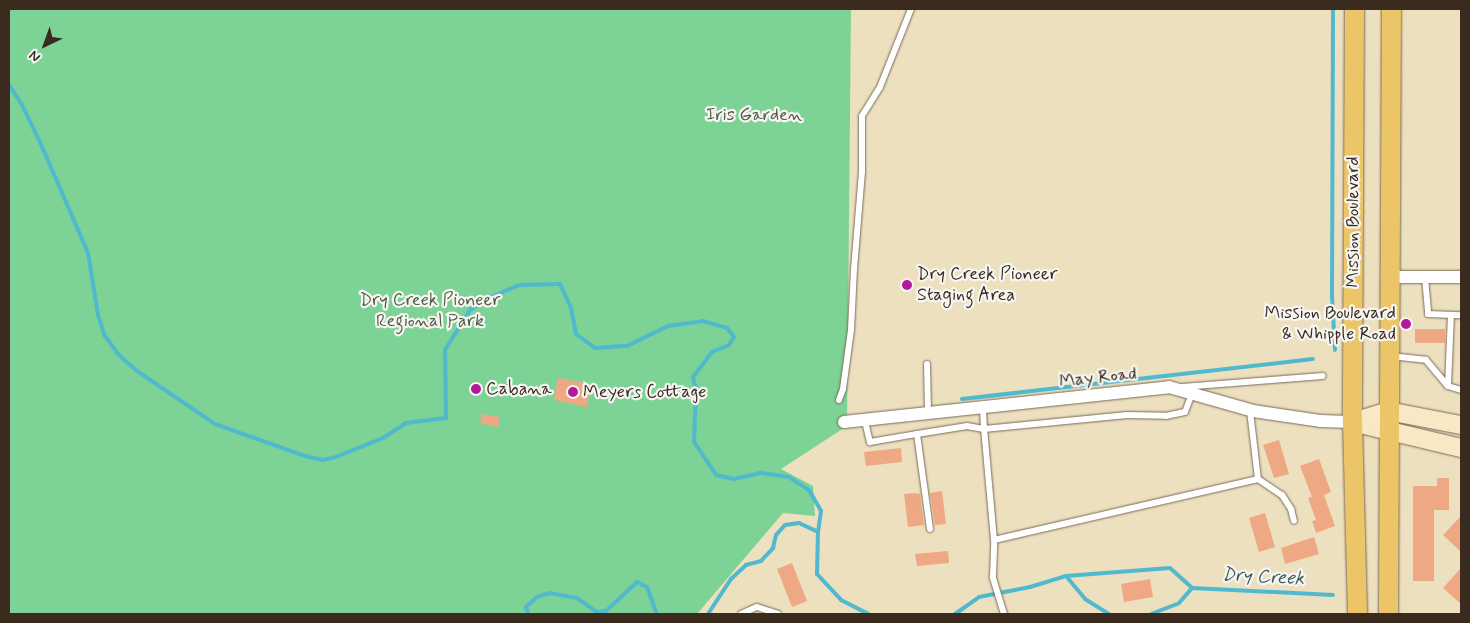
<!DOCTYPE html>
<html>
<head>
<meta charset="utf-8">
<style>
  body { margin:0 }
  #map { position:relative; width:1470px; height:623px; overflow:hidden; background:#ece0bf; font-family:Mynerve,sans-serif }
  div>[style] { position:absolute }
  .green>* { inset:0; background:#7dd295 }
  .stream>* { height:4px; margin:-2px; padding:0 2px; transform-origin:2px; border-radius:2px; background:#50b9ce }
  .building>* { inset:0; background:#eea984 }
  .roads { filter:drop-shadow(0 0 1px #796a56) drop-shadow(0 0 1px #796a56) }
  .lane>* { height:6px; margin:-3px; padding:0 3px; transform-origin:3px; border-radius:3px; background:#fff }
  .street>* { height:12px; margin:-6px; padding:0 6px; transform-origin:6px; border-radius:6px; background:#fff }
  .secondary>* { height:18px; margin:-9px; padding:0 9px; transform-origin:9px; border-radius:9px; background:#f8e8c3 }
  .primary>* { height:19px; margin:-9.5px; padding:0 9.5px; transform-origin:9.5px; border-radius:9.5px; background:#edc569 }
  .dots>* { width:14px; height:14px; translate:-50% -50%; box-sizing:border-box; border:2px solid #f6f6f2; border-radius:50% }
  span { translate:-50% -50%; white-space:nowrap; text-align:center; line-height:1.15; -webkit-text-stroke:4.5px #f6f6f2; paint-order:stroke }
  .park-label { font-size:18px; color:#4f5c42 }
  .street-label { font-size:18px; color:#3b2a1e }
  .poi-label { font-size:18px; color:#3b2a1e }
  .left { translate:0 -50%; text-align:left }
  .right { translate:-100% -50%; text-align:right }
  .water-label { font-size:19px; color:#425c5c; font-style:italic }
  .frame { position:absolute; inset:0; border:10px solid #3b2a1e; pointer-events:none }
  .north { position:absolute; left:20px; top:20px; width:50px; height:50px; -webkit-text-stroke:4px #f6f6f2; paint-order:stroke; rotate:222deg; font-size:14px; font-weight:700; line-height:20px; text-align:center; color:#3b2a1e }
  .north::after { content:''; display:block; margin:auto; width:18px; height:22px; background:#3b2a1e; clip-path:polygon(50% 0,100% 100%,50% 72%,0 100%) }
</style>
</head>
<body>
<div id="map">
  <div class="green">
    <div style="clip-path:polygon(9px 9px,851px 9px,847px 426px,781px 469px,813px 486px,815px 516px,783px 513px,697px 614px,9px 614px)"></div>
  </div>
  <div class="stream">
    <div style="left:1333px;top:9px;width:287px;rotate:90.2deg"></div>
    <div style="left:1332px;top:296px;width:54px;rotate:86.8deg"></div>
    <div style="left:9px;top:85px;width:24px;rotate:57deg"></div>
    <div style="left:22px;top:105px;width:41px;rotate:64.1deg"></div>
    <div style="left:40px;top:142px;width:121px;rotate:66.6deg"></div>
    <div style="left:88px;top:253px;width:63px;rotate:80.8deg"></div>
    <div style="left:98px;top:315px;width:22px;rotate:72deg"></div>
    <div style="left:105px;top:336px;width:22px;rotate:54deg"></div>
    <div style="left:118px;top:354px;width:25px;rotate:42deg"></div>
    <div style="left:137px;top:371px;width:94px;rotate:34.2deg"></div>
    <div style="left:215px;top:424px;width:96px;rotate:19.6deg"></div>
    <div style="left:305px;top:456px;width:18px;rotate:13deg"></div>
    <div style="left:323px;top:460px;width:13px;rotate:-13deg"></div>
    <div style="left:336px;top:457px;width:51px;rotate:-22deg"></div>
    <div style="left:383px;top:438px;width:27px;rotate:-33deg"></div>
    <div style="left:406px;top:423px;width:40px;rotate:-7.1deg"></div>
    <div style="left:446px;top:418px;width:68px;rotate:-90.8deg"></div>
    <div style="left:445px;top:350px;width:47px;rotate:-58deg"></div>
    <div style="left:470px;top:310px;width:25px;rotate:-32deg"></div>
    <div style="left:491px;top:297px;width:30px;rotate:-23deg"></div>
    <div style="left:519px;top:285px;width:41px;rotate:-1.4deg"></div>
    <div style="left:560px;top:284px;width:26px;rotate:65deg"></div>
    <div style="left:571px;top:308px;width:26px;rotate:79deg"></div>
    <div style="left:576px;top:334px;width:24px;rotate:36deg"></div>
    <div style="left:595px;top:348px;width:32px;rotate:-4deg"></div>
    <div style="left:627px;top:346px;width:46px;rotate:-26deg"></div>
    <div style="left:668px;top:326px;width:35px;rotate:-8deg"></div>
    <div style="left:703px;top:321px;width:25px;rotate:16deg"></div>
    <div style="left:727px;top:328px;width:11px;rotate:52deg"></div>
    <div style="left:734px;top:337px;width:9px;rotate:122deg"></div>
    <div style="left:729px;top:345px;width:18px;rotate:158deg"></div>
    <div style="left:712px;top:352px;width:31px;rotate:127deg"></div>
    <div style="left:693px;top:377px;width:13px;rotate:77deg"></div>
    <div style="left:696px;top:390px;width:52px;rotate:92.2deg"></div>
    <div style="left:694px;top:442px;width:40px;rotate:56deg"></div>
    <div style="left:716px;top:475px;width:18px;rotate:13deg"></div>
    <div style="left:734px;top:479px;width:28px;rotate:-13deg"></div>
    <div style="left:761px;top:473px;width:28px;rotate:8deg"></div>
    <div style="left:789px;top:477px;width:24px;rotate:33deg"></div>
    <div style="left:809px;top:490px;width:24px;rotate:60deg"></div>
    <div style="left:821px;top:511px;width:21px;rotate:98deg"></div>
    <div style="left:818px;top:532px;width:42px;rotate:91.4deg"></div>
    <div style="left:817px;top:574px;width:35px;rotate:47deg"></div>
    <div style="left:841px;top:600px;width:30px;rotate:27deg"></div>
    <div style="left:962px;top:399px;width:353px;rotate:-6.5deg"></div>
    <div style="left:1066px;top:576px;width:30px;rotate:50deg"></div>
    <div style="left:1085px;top:599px;width:28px;rotate:32deg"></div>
    <div style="left:528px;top:614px;width:7px;rotate:-106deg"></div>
    <div style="left:526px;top:607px;width:15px;rotate:-42deg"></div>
    <div style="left:537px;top:597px;width:13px;rotate:-18deg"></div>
    <div style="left:549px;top:593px;width:28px;rotate:10deg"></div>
    <div style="left:577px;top:598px;width:24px;rotate:35deg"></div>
    <div style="left:597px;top:612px;width:9px;rotate:-6deg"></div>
    <div style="left:606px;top:611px;width:42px;rotate:-43.1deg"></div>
    <div style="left:637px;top:582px;width:11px;rotate:27deg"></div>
    <div style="left:647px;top:587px;width:29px;rotate:70deg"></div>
    <div style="left:708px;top:614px;width:42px;rotate:-56.7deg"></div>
    <div style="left:731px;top:579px;width:21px;rotate:-43deg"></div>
    <div style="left:746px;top:565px;width:16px;rotate:-15deg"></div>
    <div style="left:761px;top:561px;width:18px;rotate:-47deg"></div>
    <div style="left:773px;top:548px;width:13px;rotate:-77deg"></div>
    <div style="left:776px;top:535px;width:13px;rotate:-48deg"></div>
    <div style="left:785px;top:525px;width:14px;rotate:-8deg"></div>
    <div style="left:799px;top:523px;width:21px;rotate:25deg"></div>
    <div style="left:955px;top:614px;width:29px;rotate:-35deg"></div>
    <div style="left:979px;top:597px;width:52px;rotate:-11.1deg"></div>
    <div style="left:1030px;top:587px;width:38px;rotate:-17deg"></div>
    <div style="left:1066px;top:576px;width:104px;rotate:-4.4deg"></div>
    <div style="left:1170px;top:568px;width:30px;rotate:42deg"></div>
    <div style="left:1192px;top:588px;width:141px;rotate:2.8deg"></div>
    <div style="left:1151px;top:614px;width:30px;rotate:-21deg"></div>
    <div style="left:1179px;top:603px;width:20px;rotate:-49deg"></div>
  </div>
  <div class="building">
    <div style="clip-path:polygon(1415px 329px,1445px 329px,1445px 343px,1415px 343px)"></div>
    <div style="clip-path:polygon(558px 378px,591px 384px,587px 407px,554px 400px)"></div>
    <div style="clip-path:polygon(482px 414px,500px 417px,498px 427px,480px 423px)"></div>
    <div style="clip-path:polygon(1279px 440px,1289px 474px,1274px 478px,1263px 445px)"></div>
    <div style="clip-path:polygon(901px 448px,902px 462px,866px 466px,864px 452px)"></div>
    <div style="clip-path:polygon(1319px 459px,1331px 492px,1324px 495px,1335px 526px,1316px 533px,1312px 521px,1316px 520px,1308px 498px,1312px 497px,1300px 466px)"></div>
    <div style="clip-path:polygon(1437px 478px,1449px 478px,1449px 510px,1434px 510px,1434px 581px,1413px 581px,1413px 486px,1437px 486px)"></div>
    <div style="clip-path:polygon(942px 491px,946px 524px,935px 525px,930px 493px)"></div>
    <div style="clip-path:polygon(916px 493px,920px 494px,924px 525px,908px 527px,904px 494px)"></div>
    <div style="clip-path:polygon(1265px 513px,1275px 547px,1259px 552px,1249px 518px)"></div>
    <div style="clip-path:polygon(1461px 516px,1461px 552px,1443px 535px)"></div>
    <div style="clip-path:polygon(1314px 537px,1319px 554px,1285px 564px,1281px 548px)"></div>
    <div style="clip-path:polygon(948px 551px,949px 563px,917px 566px,915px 554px)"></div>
    <div style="clip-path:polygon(792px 563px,807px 601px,792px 607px,777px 569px)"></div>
    <div style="clip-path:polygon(1461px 568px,1461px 604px,1443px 588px)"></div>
    <div style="clip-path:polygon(1150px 579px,1153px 597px,1124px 602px,1121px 584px)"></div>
  </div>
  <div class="roads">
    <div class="lane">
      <div style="left:1425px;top:277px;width:37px;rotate:85deg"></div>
      <div style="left:1428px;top:314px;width:33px;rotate:2deg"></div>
      <div style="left:1390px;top:356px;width:36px;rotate:6deg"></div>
      <div style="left:1426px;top:360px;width:34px;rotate:50deg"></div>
      <div style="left:1448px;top:386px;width:14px;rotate:17deg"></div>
      <div style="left:927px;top:364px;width:48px;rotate:88.8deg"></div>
      <div style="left:1448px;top:386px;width:71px;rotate:-87.6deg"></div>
      <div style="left:1182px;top:387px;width:141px;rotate:-4.5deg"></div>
      <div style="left:839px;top:400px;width:12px;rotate:-70deg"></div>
      <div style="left:843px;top:389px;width:60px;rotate:-82.3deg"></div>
      <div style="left:851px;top:330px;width:61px;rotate:-87.2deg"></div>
      <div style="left:854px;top:269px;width:97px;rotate:-85.3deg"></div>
      <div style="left:862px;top:172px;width:56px;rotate:-90deg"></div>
      <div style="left:862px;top:116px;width:34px;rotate:-58deg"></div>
      <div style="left:880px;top:87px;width:84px;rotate:-68.3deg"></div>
      <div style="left:865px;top:421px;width:22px;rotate:77deg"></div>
      <div style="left:870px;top:442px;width:48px;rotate:-9.7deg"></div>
      <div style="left:1258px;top:479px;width:29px;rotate:34deg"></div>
      <div style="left:1282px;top:495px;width:17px;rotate:57deg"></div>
      <div style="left:1291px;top:509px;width:12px;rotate:76deg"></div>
      <div style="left:930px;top:529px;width:96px;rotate:-97.8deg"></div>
      <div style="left:917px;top:434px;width:51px;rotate:-9.1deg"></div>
      <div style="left:967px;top:426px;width:17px;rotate:10deg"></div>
      <div style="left:984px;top:429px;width:21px;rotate:-93deg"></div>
      <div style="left:994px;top:540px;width:271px;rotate:-13deg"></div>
      <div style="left:1258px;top:479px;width:68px;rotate:-96.7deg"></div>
      <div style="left:741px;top:614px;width:17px;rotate:-24deg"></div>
      <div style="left:757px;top:607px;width:22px;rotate:18deg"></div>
      <div style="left:1004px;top:614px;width:39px;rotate:-107deg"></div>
      <div style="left:993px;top:577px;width:37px;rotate:-88deg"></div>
      <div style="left:994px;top:540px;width:111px;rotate:-95.1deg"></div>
      <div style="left:984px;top:429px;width:144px;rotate:-5.6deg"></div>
      <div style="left:1127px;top:415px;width:39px;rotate:1deg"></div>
      <div style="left:1166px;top:416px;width:19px;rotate:-12deg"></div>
      <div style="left:1185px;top:412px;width:19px;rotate:-69deg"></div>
    </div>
    <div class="street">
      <div style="left:1389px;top:277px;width:72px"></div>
      <div style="left:844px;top:422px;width:327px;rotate:-6.1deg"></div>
      <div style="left:1169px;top:387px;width:87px;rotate:15.9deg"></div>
      <div style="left:1253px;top:411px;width:69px;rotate:8.4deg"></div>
      <div style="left:1321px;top:421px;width:31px;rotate:2deg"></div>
    </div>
    <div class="secondary">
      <div style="left:1352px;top:422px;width:112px;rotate:13.4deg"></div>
      <div style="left:1353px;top:422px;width:37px;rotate:-17deg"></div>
      <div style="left:1388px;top:411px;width:74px;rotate:10.9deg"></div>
    </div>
    <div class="primary">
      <div style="left:1354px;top:9px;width:413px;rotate:90.3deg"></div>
      <div style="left:1352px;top:422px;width:192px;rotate:88.5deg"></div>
      <div style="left:1388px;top:614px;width:605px;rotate:-89.72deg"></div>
    </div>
  </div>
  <div class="dots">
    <div style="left:907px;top:285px;background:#b5179e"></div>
    <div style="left:1406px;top:324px;background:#b5179e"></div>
    <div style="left:476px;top:389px;background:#b5179e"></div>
    <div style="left:573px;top:392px;background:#b5179e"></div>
  </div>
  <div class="park-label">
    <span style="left:754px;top:115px">Iris Garden</span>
    <span style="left:430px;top:311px">Dry Creek Pioneer<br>Regional Park</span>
  </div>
  <div class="street-label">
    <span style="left:1353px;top:222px;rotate:-90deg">Mission Boulevard</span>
    <span style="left:1098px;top:378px;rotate:-6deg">May Road</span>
  </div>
  <div class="poi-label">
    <span class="left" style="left:917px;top:285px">Dry Creek Pioneer<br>Staging Area</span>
    <span class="right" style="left:1396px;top:324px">Mission Boulevard<br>&amp; Whipple Road</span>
    <span class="left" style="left:486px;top:389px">Cabana</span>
    <span class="left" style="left:583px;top:392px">Meyers Cottage</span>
  </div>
  <div class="water-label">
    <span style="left:1263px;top:577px;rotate:3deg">Dry Creek</span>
  </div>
  <div class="frame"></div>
  <div class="north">N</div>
</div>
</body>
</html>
